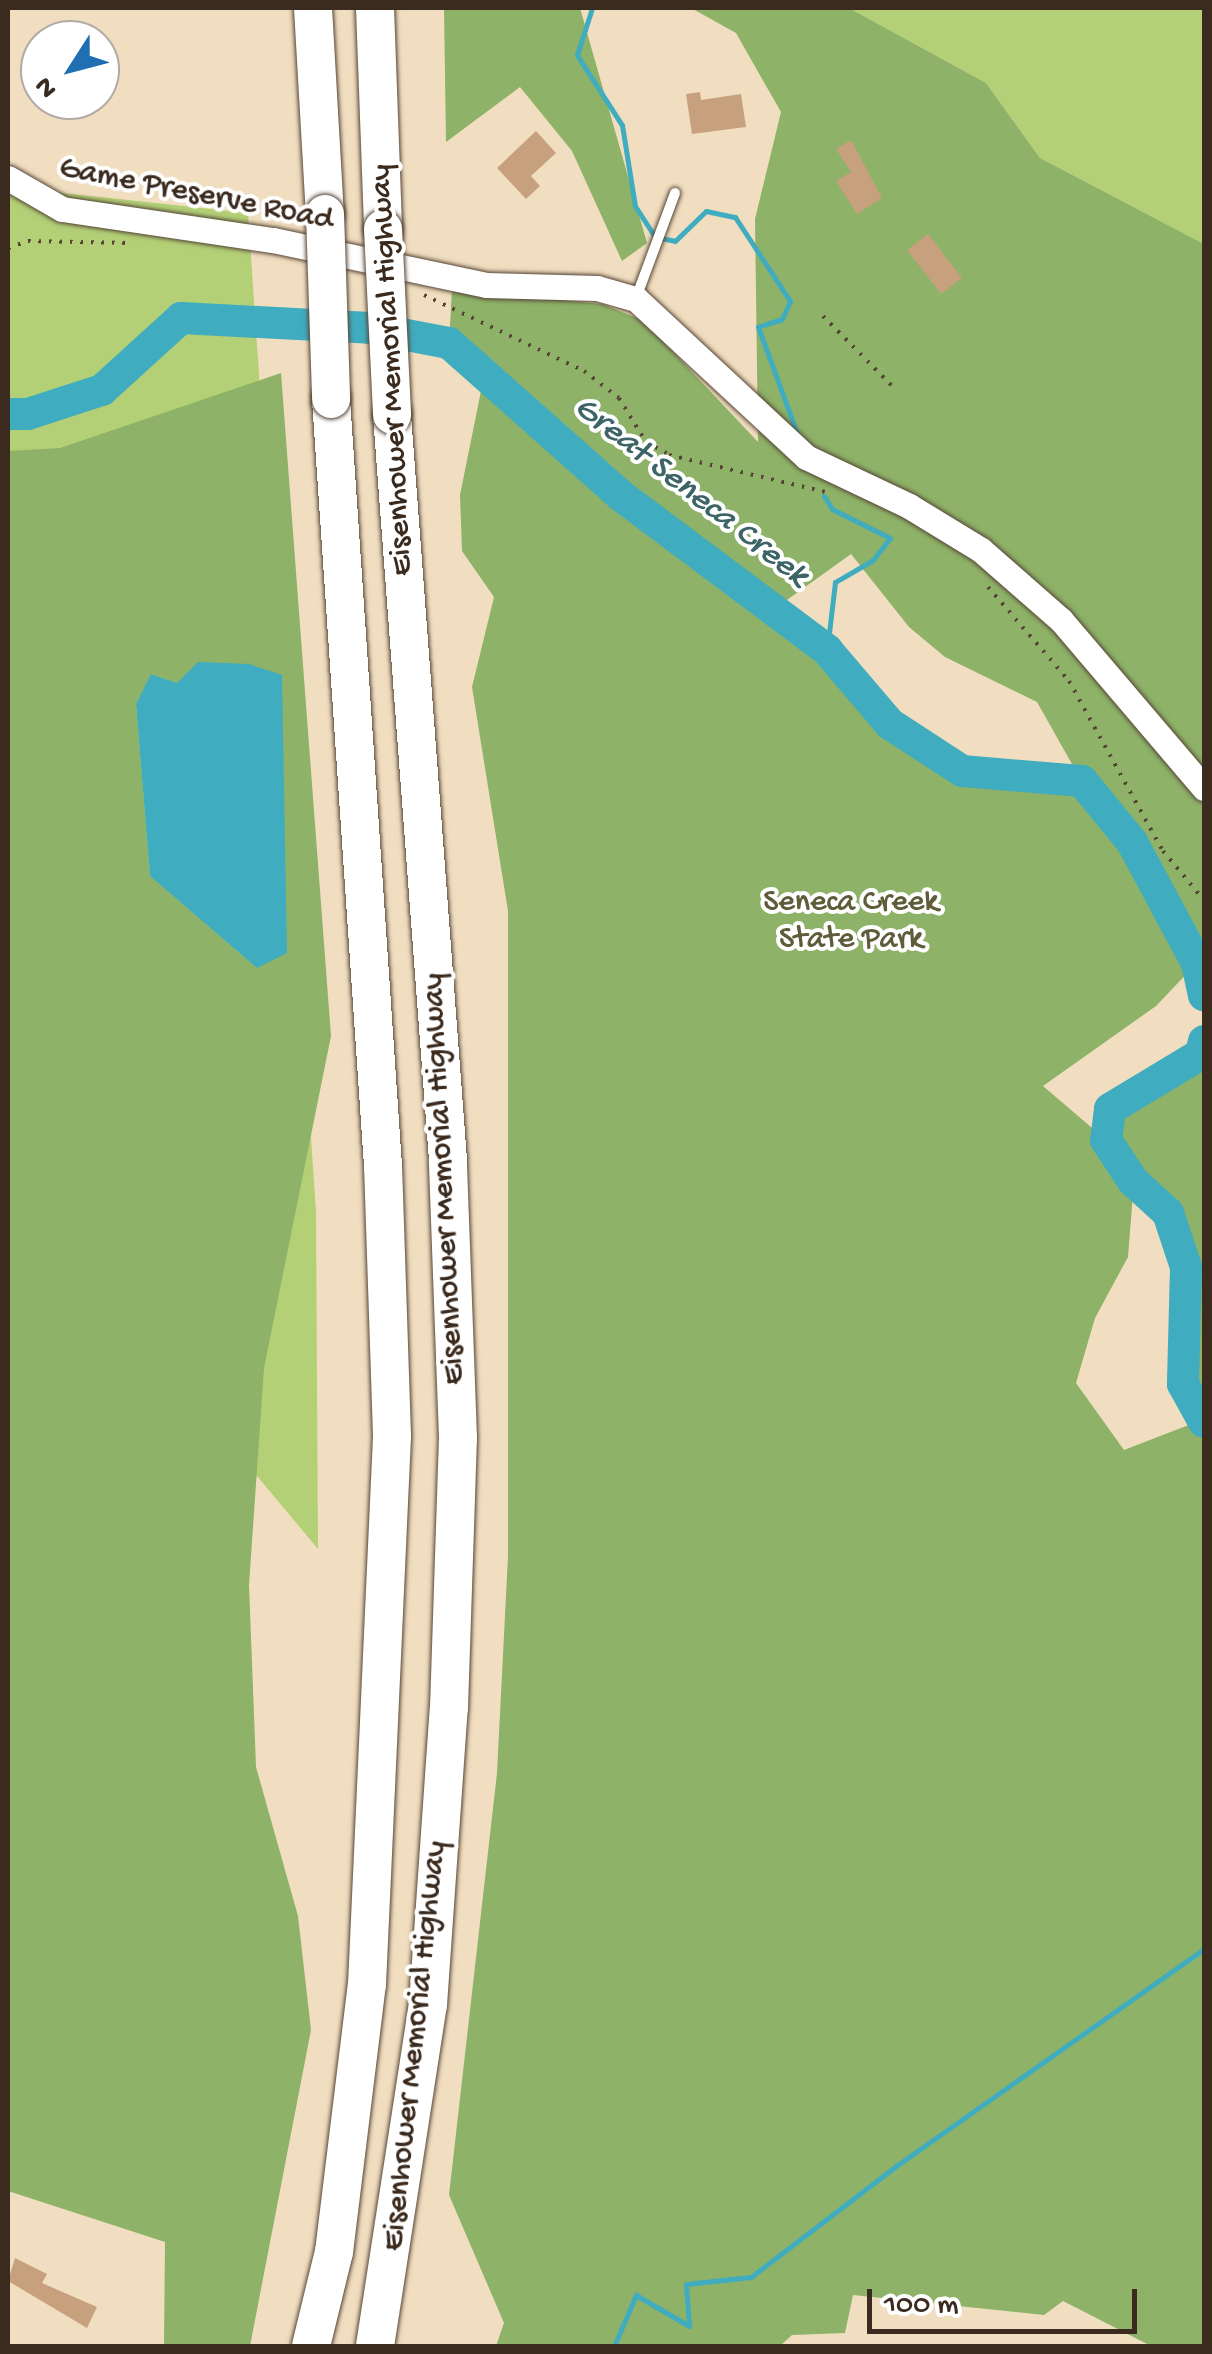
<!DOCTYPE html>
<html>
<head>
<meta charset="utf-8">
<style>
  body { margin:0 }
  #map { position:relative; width:1212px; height:2354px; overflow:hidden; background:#f1dec0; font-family:"Gochi Hand",sans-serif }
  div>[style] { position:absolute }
  .green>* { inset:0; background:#b3d077 }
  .forest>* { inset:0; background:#8eb268 }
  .water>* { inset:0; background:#40acbf }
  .stream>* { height:5px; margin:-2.5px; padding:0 2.5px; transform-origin:2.5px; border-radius:2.5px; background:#40acbf }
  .river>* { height:32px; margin:-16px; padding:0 16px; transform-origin:16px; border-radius:16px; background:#40acbf }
  .building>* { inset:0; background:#c7a17d }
  .path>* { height:4px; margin-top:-2px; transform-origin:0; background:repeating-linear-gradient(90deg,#564536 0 2.5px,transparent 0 10.5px) }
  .roads { filter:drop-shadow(0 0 2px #564536) drop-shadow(0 0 2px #564536) }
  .service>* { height:10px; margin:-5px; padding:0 5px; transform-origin:5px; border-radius:5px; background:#fff }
  .tertiary>* { height:25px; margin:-12.5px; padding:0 12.5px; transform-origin:12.5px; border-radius:12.5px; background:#fff }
  .motorway>* { height:38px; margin:-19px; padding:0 19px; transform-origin:19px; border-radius:19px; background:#fff }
  .bridges { filter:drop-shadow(0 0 2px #564536) drop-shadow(0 0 2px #564536) }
  .motorway-bridge>* { height:38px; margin:-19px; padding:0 19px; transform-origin:19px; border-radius:19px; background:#fff }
  span { translate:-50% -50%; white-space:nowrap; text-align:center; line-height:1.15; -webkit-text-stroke:8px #fff; paint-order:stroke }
  .street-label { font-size:32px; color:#3b2a1e }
  .park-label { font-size:32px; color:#5f5c39 }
  .water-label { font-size:35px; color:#3d6466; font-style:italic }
  .frame { position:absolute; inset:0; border:10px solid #3b2a1e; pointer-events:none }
  .north { position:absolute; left:20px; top:20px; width:100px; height:100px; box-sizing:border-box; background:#fff; border:2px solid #b1aaa5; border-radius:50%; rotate:234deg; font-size:28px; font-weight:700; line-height:40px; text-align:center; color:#3b2a1e }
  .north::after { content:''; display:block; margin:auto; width:35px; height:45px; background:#1f6fb2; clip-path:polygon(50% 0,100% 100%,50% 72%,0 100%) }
  .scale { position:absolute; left:867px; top:2289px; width:270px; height:45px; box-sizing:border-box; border:5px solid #3b2a1e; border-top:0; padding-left:12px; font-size:30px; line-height:35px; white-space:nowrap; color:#3b2a1e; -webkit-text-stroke:8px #fff; paint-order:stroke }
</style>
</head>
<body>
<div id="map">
  <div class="green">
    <div style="clip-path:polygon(849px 8px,1204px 8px,1204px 244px,1040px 158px,986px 83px)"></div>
    <div style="clip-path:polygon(8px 163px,45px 191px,248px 213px,316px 1211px,318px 1549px,257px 1476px,82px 1906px,8px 1890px)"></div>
  </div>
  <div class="forest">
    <div style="clip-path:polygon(444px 8px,580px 8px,647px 243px,622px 261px,572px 151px,520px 87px,446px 142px)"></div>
    <div style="clip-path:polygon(evenodd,691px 8px,849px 8px,986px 83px,1040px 158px,1204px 244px,1204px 995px,1196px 964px,1156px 1006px,1043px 1086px,1105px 1139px,1110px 1109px,1201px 1054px,1204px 1041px,1204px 2346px,1151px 2346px,1063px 2301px,1044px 2315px,853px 2295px,845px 2333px,792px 2335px,780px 2346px,496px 2346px,504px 2323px,449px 2195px,497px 1773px,508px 1556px,508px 911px,472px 687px,494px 597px,462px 551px,460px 495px,484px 376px,449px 344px,452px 289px,602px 304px,644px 321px,758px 442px,755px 219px,781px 112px,736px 33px,691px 8px,851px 554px,909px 627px,945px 657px,1037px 702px,1081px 780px,962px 771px,890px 724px,827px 650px,773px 610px,851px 554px,691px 8px,1134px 1181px,1168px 1213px,1186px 1267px,1183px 1384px,1199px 1421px,1124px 1450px,1076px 1383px,1095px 1318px,1128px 1257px,1134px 1181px)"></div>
    <div style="clip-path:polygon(evenodd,281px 373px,331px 1036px,264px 1368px,249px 1585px,256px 1767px,298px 1916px,311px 2030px,250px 2346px,164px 2346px,165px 2242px,8px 2191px,8px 451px,60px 448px,281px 373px,152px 674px,177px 683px,257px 968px,150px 876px,136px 704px,152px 674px)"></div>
  </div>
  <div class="water">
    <div style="clip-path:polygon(198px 662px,249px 664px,282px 675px,287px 953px,257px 968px,150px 876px,136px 704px,151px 674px,177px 683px)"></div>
  </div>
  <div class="stream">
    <div style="left:592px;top:8px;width:49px;rotate:107.7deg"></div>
    <div style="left:577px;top:55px;width:83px;rotate:57.3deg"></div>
    <div style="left:622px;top:125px;width:82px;rotate:80.9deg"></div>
    <div style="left:635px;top:206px;width:37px;rotate:57deg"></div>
    <div style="left:655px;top:237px;width:20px;rotate:11deg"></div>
    <div style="left:675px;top:241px;width:43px;rotate:-44.1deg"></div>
    <div style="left:706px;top:211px;width:30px;rotate:12deg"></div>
    <div style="left:735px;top:217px;width:100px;rotate:56.8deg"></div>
    <div style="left:790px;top:301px;width:20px;rotate:114deg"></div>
    <div style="left:782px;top:319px;width:25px;rotate:162deg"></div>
    <div style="left:758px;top:327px;width:113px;rotate:69.8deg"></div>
    <div style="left:824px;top:496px;width:15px;rotate:58deg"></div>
    <div style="left:832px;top:509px;width:65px;rotate:26.6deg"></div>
    <div style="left:890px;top:538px;width:28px;rotate:128deg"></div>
    <div style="left:873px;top:560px;width:44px;rotate:149.9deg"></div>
    <div style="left:835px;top:582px;width:68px;rotate:96.7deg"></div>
    <div style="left:614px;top:2346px;width:56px;rotate:-66.7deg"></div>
    <div style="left:636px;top:2295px;width:61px;rotate:30.3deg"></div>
    <div style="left:689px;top:2326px;width:42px;rotate:-94.1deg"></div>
    <div style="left:686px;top:2284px;width:65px;rotate:-6.1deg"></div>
    <div style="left:751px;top:2277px;width:183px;rotate:-37.4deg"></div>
    <div style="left:896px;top:2166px;width:377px;rotate:-35.2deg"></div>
  </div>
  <div class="river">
    <div style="left:8px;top:414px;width:20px"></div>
    <div style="left:28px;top:414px;width:78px;rotate:-18deg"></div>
    <div style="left:102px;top:390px;width:107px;rotate:-42.3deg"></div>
    <div style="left:181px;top:318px;width:189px;rotate:3deg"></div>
    <div style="left:370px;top:328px;width:80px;rotate:10.8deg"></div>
    <div style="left:449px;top:343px;width:229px;rotate:41.6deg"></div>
    <div style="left:620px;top:495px;width:259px;rotate:36.8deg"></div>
    <div style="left:827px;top:650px;width:97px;rotate:49.6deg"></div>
    <div style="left:890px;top:724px;width:86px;rotate:33.1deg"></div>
    <div style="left:962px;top:771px;width:120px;rotate:4.8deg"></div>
    <div style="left:1082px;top:781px;width:79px;rotate:50.7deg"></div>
    <div style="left:1132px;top:842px;width:137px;rotate:61.8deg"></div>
    <div style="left:1197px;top:963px;width:33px;rotate:78deg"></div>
    <div style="left:1204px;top:1041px;width:13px;rotate:103deg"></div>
    <div style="left:1201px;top:1054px;width:106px;rotate:148.9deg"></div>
    <div style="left:1110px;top:1109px;width:31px;rotate:97deg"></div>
    <div style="left:1106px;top:1140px;width:49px;rotate:56.6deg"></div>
    <div style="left:1133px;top:1181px;width:47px;rotate:42.4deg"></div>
    <div style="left:1168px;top:1213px;width:57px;rotate:71.6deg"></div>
    <div style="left:1186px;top:1267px;width:117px;rotate:91.5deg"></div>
    <div style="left:1183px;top:1384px;width:43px;rotate:61.1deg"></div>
  </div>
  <div class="building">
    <div style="clip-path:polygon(700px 92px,701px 100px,741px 94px,746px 127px,692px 134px,686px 94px)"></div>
    <div style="clip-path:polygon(536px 131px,556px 153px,531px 176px,540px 186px,526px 199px,497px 168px)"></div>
    <div style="clip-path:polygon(851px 140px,882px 198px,857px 214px,836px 181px,851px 172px,836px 149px)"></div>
    <div style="clip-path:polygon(928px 234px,962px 278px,941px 294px,907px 250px)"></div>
    <div style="clip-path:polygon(15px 2258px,47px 2274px,42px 2283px,97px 2307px,87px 2328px,8px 2281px)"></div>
  </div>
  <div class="path">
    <div style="left:8px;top:248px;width:21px;rotate:-19deg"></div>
    <div style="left:28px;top:241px;width:104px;rotate:1.1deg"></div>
    <div style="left:424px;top:295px;width:177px;rotate:25.4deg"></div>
    <div style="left:584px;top:371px;width:44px;rotate:37.6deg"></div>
    <div style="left:619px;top:398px;width:52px;rotate:58.5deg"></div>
    <div style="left:646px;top:442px;width:26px;rotate:29deg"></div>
    <div style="left:669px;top:455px;width:160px;rotate:13.3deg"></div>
    <div style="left:823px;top:316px;width:100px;rotate:45.4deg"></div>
    <div style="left:988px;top:587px;width:124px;rotate:49.2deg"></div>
    <div style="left:1069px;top:681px;width:194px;rotate:61.1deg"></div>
    <div style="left:1163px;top:851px;width:64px;rotate:50.1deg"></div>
  </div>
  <div class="roads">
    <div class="service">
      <div style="left:636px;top:298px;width:112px;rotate:-69.6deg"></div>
    </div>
    <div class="tertiary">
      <div style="left:8px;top:178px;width:62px;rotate:29.9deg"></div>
      <div style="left:62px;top:209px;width:213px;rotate:8.4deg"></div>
      <div style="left:273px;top:240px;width:218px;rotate:11.9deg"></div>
      <div style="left:486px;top:285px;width:111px;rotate:1.5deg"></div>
      <div style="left:597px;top:288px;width:41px;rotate:15.8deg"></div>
      <div style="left:636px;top:299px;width:232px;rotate:42.9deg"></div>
      <div style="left:806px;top:457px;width:114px;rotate:25.4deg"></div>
      <div style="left:909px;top:506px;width:84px;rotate:31.4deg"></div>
      <div style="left:981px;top:550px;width:106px;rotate:41.2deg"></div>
      <div style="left:1061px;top:620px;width:221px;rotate:49.6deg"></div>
    </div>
    <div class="motorway">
      <div style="left:313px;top:8px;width:206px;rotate:86.7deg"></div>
      <div style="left:375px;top:8px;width:221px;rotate:87.9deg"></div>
      <div style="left:311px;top:2346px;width:97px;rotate:-76.3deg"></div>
      <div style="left:334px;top:2252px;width:269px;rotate:-83deg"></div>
      <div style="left:367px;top:1985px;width:550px;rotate:-87.39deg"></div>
      <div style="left:392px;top:1436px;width:270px;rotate:-91.9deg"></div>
      <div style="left:383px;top:1166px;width:769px;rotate:-93.88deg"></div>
      <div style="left:375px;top:2346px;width:345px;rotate:-81.2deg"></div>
      <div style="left:428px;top:2005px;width:298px;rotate:-86deg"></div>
      <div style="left:449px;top:1708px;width:270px;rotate:-88.1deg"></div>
      <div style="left:458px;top:1438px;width:278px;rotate:-92.1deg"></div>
      <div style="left:448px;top:1160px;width:747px;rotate:-94.3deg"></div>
    </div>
  </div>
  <div class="bridges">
    <div class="motorway-bridge">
      <div style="left:325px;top:214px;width:185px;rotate:88.1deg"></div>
      <div style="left:383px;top:229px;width:186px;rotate:87.2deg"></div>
    </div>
  </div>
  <div class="street-label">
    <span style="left:196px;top:195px;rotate:11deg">Game Preserve Road</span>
    <span style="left:393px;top:370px;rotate:-93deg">Eisenhower Memorial Highway</span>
    <span style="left:445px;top:1179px;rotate:-93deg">Eisenhower Memorial Highway</span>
    <span style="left:416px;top:2046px;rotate:-84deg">Eisenhower Memorial Highway</span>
  </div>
  <div class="park-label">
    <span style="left:851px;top:922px">Seneca Creek<br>State Park</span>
  </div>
  <div class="water-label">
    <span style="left:690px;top:493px;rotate:38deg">Great Seneca Creek</span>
  </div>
  <div class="frame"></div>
  <div class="north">N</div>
  <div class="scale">100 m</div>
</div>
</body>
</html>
